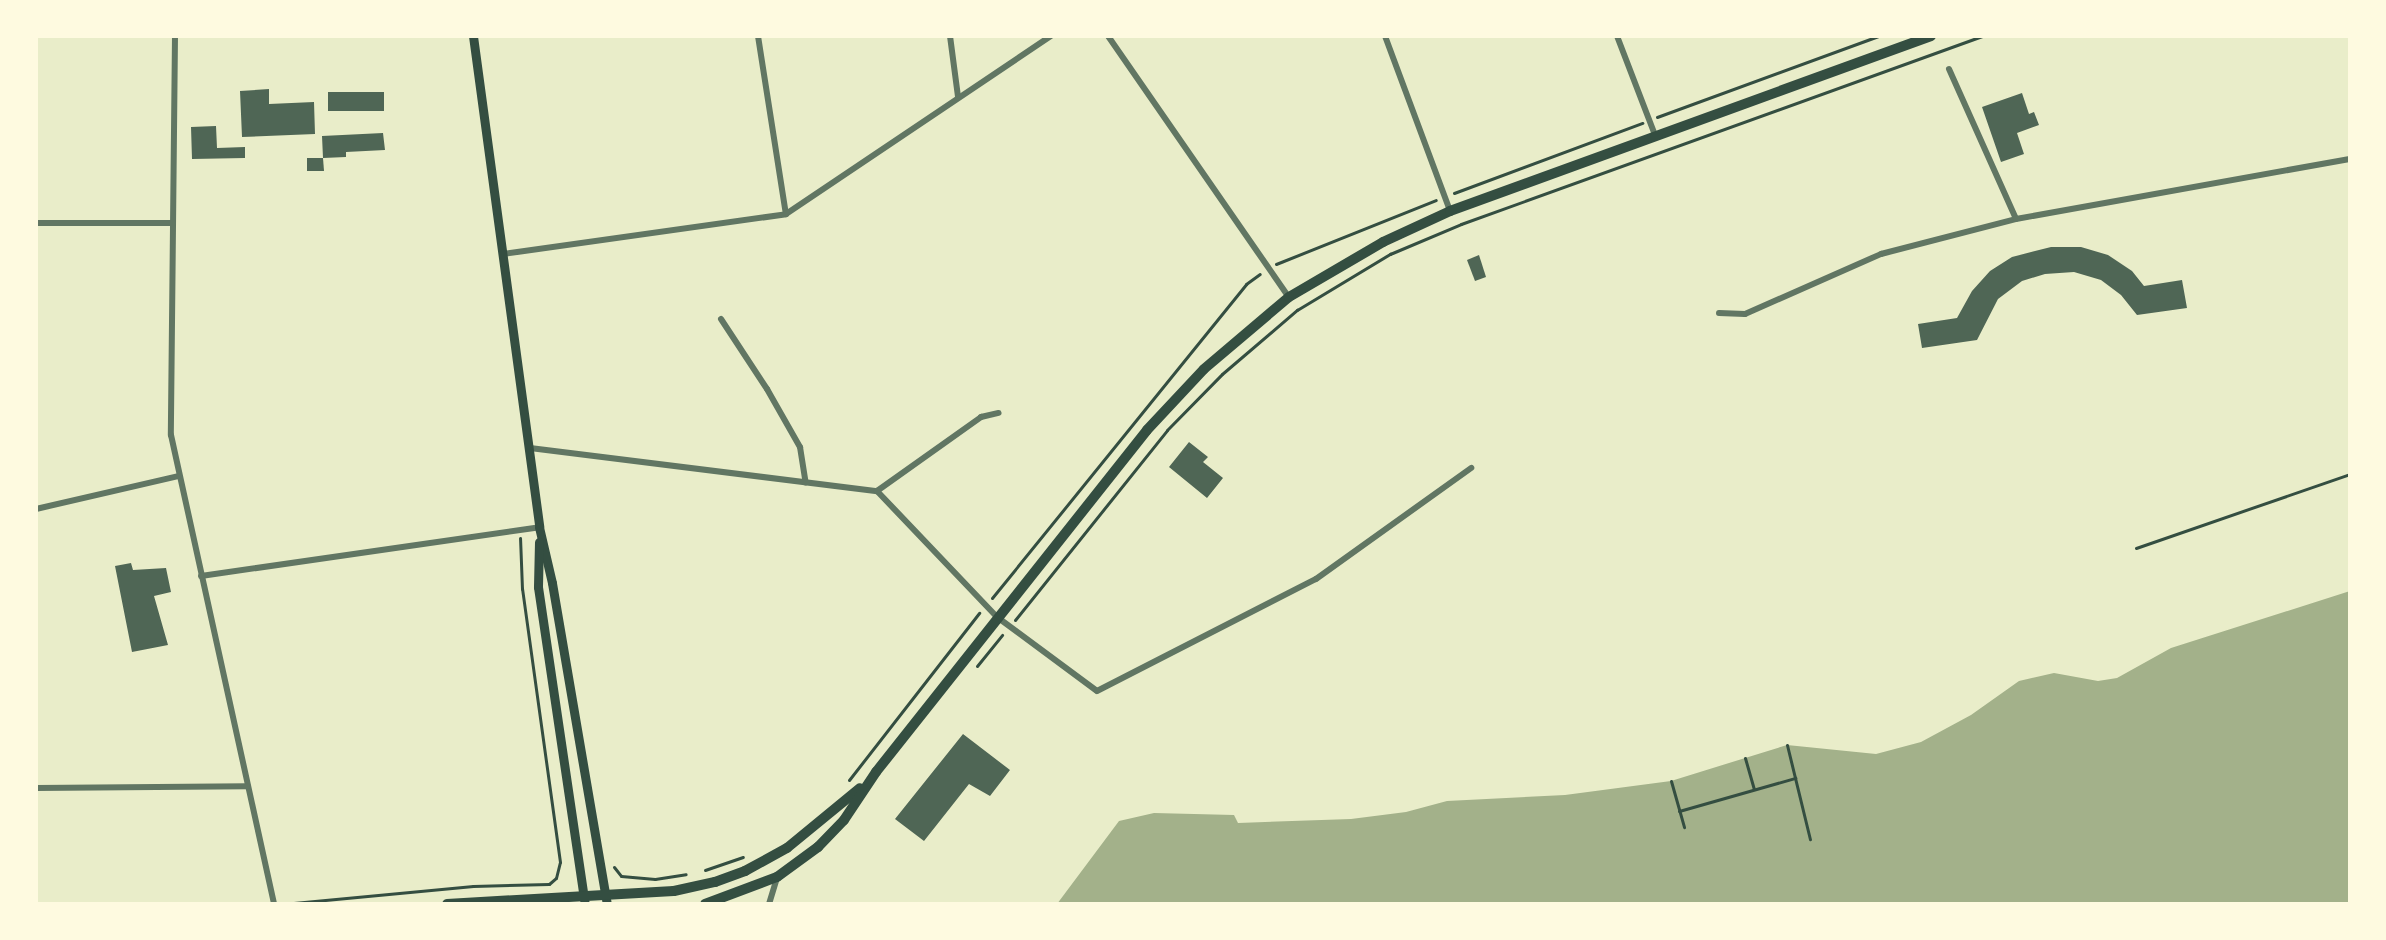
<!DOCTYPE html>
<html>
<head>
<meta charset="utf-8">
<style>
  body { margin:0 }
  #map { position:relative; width:2386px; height:940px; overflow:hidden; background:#e9edc9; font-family:Arial,sans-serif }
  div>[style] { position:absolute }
  .water>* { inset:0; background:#a3b18a }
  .building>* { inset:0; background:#4f6655 }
  .path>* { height:3px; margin:-1.5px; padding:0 1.5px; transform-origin:1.5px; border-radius:1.5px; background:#344e41 }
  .minor>* { height:6px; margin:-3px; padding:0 3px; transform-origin:3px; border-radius:3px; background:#617663 }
  .secondary>* { height:9px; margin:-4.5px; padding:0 4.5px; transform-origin:4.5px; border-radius:4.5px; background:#344e41 }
  .primary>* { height:10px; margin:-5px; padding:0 5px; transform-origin:5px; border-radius:5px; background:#344e41 }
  span { translate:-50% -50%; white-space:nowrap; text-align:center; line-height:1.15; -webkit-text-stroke:6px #fefae0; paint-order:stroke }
  .frame { position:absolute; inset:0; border:38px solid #fefae0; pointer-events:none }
</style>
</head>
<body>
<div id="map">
  <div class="water">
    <div style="clip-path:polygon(2350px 591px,2350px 904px,1057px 904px,1119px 821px,1154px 813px,1234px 815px,1238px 823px,1351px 819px,1406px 812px,1447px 801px,1565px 795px,1671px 781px,1787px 745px,1876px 754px,1921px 742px,1971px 715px,2019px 681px,2054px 673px,2098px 681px,2117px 678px,2171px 648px)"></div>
  </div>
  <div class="building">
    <div style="clip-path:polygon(269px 89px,269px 104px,314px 102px,315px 134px,242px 137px,240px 91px)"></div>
    <div style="clip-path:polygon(328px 92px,384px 92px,384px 111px,328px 111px)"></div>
    <div style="clip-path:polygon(2022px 93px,2029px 114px,2034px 112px,2039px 125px,2017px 133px,2024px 154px,2001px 162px,1982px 107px)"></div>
    <div style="clip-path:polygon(216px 126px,217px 148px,245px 147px,245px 158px,192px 159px,191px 127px)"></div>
    <div style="clip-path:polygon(383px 133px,385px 150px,346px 152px,346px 157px,323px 158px,322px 136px)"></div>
    <div style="clip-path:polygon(307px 158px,323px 158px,324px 171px,307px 171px)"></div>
    <div style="clip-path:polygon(2051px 247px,2081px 247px,2108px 255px,2132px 271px,2144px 286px,2182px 280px,2187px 308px,2137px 315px,2121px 295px,2101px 280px,2074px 272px,2045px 274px,2022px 281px,1998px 299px,1977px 340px,1922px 348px,1918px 324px,1957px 318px,1972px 291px,1990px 271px,2012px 257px)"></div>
    <div style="clip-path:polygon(1479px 255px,1486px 277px,1475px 281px,1467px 260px)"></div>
    <div style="clip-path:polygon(1189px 442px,1208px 457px,1203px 462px,1223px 478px,1207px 498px,1169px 467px)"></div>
    <div style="clip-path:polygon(131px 563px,133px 570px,166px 568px,171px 592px,154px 596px,168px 645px,132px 652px,115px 566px)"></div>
    <div style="clip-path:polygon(963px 734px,1010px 770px,990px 796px,969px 784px,924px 841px,895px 819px)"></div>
  </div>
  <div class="path">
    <div style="left:1657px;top:117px;width:235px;rotate:-20.1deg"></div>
    <div style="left:1454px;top:193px;width:201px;rotate:-20.4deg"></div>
    <div style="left:1276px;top:264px;width:172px;rotate:-21.8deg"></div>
    <div style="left:2136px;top:548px;width:226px;rotate:-19.1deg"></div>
    <div style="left:992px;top:598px;width:404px;rotate:-51deg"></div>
    <div style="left:1246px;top:284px;width:17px;rotate:-36deg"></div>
    <div style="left:1015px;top:620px;width:243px;rotate:-51.3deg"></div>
    <div style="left:1167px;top:430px;width:78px;rotate:-45.5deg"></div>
    <div style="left:1222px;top:374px;width:99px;rotate:-40.5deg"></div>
    <div style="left:1297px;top:310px;width:109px;rotate:-31.1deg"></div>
    <div style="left:1390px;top:254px;width:77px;rotate:-22.9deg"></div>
    <div style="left:1461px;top:224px;width:554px;rotate:-19.84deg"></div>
    <div style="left:977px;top:666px;width:40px;rotate:-51deg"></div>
    <div style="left:1787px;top:745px;width:97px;rotate:76.3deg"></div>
    <div style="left:1745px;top:758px;width:32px;rotate:74deg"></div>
    <div style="left:849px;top:780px;width:212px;rotate:-52.1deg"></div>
    <div style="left:1671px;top:781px;width:48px;rotate:74.2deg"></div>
    <div style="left:1679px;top:811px;width:121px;rotate:-15.9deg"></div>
    <div style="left:614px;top:867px;width:11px;rotate:52deg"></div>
    <div style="left:621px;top:876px;width:34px;rotate:5deg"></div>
    <div style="left:655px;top:879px;width:31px;rotate:-9deg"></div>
    <div style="left:705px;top:870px;width:40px;rotate:-18.9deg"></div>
    <div style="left:283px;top:904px;width:191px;rotate:-5.4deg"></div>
    <div style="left:473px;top:886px;width:76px;rotate:-1.5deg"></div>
    <div style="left:549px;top:884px;width:9px;rotate:-41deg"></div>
    <div style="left:556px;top:878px;width:16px;rotate:-76deg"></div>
    <div style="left:560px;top:862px;width:276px;rotate:-97.9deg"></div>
    <div style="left:522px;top:589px;width:51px;rotate:-92.2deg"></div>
  </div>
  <div class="minor">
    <div style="left:175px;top:36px;width:399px;rotate:90.6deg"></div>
    <div style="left:171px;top:435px;width:480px;rotate:77.6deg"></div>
    <div style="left:758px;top:36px;width:180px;rotate:81.1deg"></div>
    <div style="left:950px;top:36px;width:62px;rotate:82.5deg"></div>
    <div style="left:1108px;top:36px;width:318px;rotate:55.3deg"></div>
    <div style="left:1385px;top:36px;width:187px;rotate:69.6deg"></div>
    <div style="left:1617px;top:36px;width:106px;rotate:69deg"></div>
    <div style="left:1949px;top:69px;width:164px;rotate:65.9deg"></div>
    <div style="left:36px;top:223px;width:137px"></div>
    <div style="left:503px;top:254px;width:286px;rotate:-8deg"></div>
    <div style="left:786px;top:214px;width:319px;rotate:-33.9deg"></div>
    <div style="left:1719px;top:313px;width:26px;rotate:2deg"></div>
    <div style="left:1745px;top:314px;width:149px;rotate:-23.8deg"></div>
    <div style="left:1881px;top:254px;width:139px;rotate:-14.5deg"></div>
    <div style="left:2016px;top:219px;width:339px;rotate:-10.2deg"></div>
    <div style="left:721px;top:319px;width:84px;rotate:56.7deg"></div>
    <div style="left:767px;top:389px;width:67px;rotate:60.4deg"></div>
    <div style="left:800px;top:447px;width:36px;rotate:81deg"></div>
    <div style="left:530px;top:448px;width:350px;rotate:7.1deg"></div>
    <div style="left:877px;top:491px;width:174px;rotate:46.4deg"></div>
    <div style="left:997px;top:617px;width:124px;rotate:36.5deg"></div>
    <div style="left:1097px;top:691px;width:246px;rotate:-27.1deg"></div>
    <div style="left:1316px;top:579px;width:191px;rotate:-35.6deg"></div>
    <div style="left:877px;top:491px;width:128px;rotate:-35.4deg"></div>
    <div style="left:981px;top:417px;width:18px;rotate:-13deg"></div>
    <div style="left:36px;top:509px;width:147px;rotate:-13deg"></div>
    <div style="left:201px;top:576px;width:342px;rotate:-8.2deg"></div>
    <div style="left:36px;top:788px;width:211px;rotate:-0.5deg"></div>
    <div style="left:769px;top:904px;width:28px;rotate:-73deg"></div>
  </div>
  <div class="secondary">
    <div style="left:473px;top:36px;width:495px;rotate:82.3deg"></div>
    <div style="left:539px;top:527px;width:57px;rotate:76.9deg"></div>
    <div style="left:552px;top:583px;width:326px;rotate:80.3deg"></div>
    <div style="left:539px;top:542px;width:45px;rotate:91.3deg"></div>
    <div style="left:538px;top:587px;width:320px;rotate:81.6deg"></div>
  </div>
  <div class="primary">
    <div style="left:447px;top:904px;width:227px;rotate:-3.3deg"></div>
    <div style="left:674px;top:891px;width:42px;rotate:-12.4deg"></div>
    <div style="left:715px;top:882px;width:32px;rotate:-20deg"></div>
    <div style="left:745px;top:871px;width:48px;rotate:-28.7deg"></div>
    <div style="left:787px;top:848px;width:94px;rotate:-39.4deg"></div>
    <div style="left:705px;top:904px;width:77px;rotate:-20.6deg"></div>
    <div style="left:777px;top:877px;width:51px;rotate:-36.2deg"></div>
    <div style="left:818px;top:847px;width:37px;rotate:-46deg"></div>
    <div style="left:844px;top:820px;width:58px;rotate:-56.3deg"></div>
    <div style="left:876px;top:772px;width:436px;rotate:-51.6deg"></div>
    <div style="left:1147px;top:430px;width:83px;rotate:-46.9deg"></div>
    <div style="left:1204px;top:369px;width:111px;rotate:-40.3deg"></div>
    <div style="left:1289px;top:297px;width:109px;rotate:-30.3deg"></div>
    <div style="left:1383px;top:242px;width:74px;rotate:-24.8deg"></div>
    <div style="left:1450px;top:211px;width:512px;rotate:-19.99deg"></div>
  </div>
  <div class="frame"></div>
</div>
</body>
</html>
